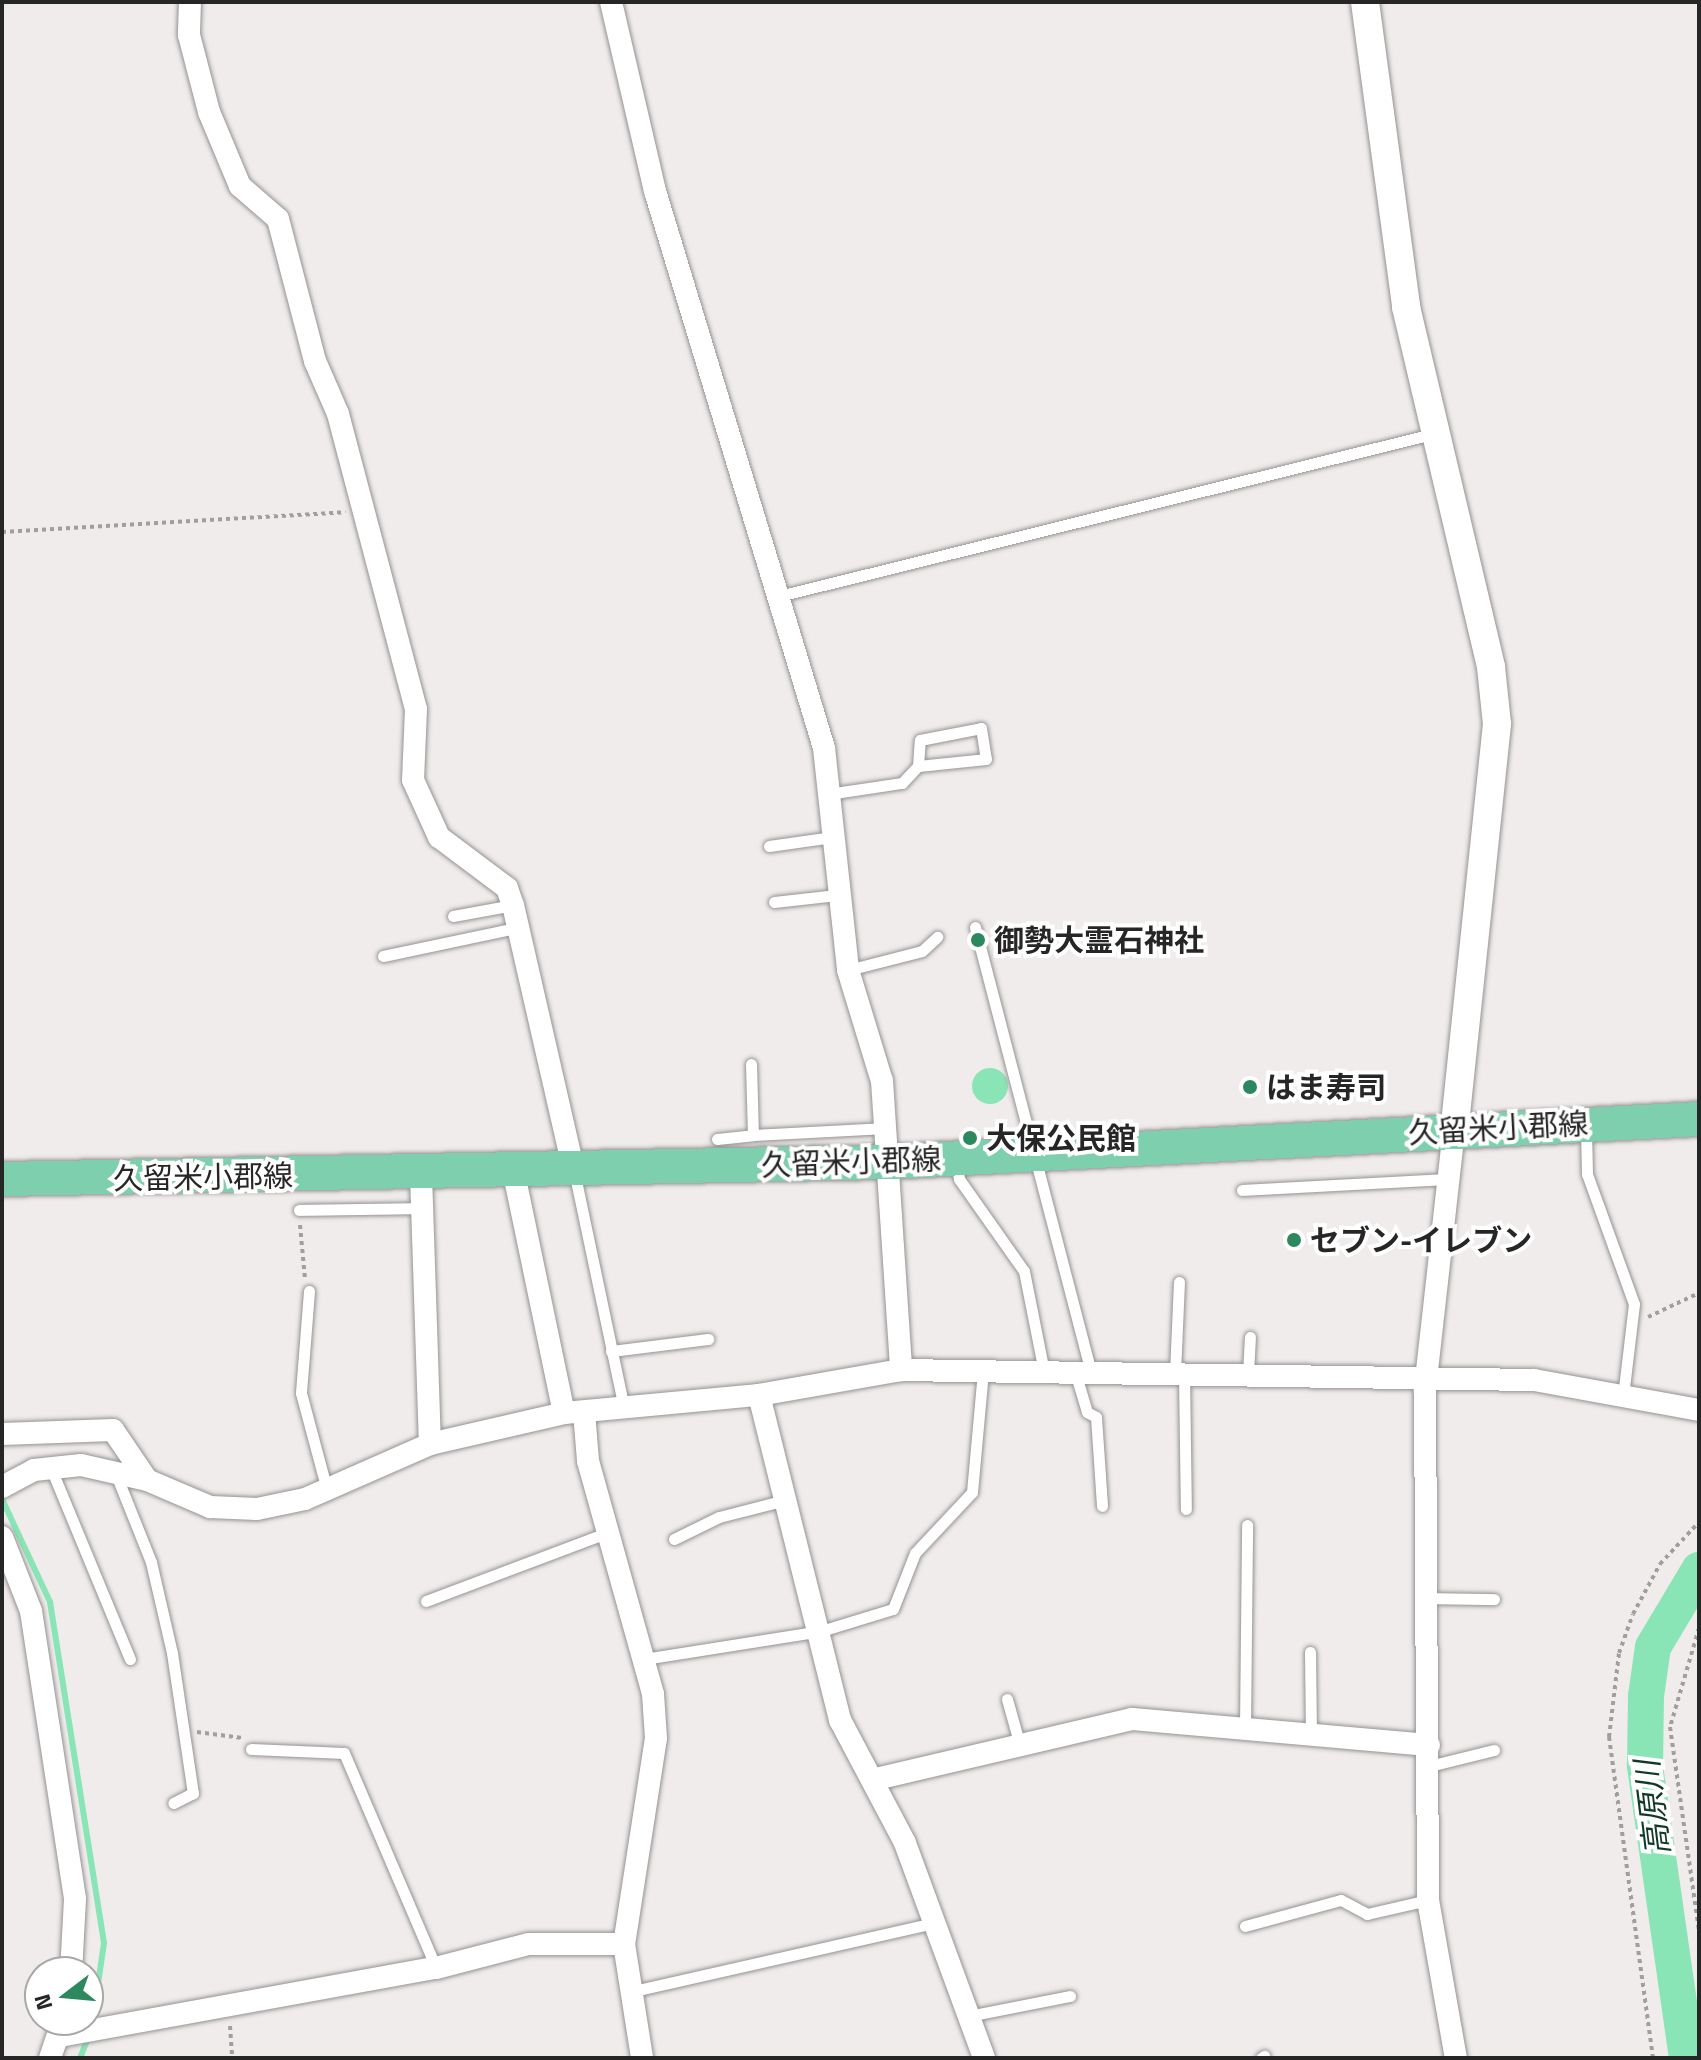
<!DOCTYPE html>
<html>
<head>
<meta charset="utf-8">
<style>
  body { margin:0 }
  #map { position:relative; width:1701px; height:2060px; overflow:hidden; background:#f0ecec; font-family:"Titillium Web","Noto Sans JP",sans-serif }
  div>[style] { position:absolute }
  .water>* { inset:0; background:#8ae5b6 }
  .round { border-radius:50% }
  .stream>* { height:6px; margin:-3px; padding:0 3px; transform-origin:3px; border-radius:3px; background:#8ae5b6 }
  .river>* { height:36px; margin:-18px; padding:0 18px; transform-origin:18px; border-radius:18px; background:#8ae5b6 }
  .path>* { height:4px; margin-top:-2px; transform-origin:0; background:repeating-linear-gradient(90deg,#a19e9e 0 4px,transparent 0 8px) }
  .roads { filter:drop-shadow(0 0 2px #959292) drop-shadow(0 0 2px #959292) }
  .service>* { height:11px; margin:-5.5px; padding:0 5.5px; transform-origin:5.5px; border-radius:5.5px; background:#fff }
  .minor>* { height:22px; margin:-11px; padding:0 11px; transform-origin:11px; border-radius:11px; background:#fff }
  .tertiary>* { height:28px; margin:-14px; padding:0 14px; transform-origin:14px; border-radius:14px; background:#fff }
  .primary>* { height:34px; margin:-17px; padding:0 17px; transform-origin:17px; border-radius:17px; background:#7dcfad }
  .dots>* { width:22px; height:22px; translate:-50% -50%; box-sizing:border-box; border:4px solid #fff; border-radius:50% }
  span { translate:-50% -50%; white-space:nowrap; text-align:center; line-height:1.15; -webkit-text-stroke:8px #fff; paint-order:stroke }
  .poi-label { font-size:30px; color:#272626; font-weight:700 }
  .left { translate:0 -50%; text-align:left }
  .street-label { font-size:30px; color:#272626 }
  .water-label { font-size:32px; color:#113927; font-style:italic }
  .frame { position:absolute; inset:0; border:4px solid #272626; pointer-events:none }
  .north { position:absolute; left:24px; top:1956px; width:80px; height:80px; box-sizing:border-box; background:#fff; border:2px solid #a9a8a8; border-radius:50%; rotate:254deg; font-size:22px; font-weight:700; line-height:32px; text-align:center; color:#272626 }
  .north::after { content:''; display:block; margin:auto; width:28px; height:36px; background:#2c885f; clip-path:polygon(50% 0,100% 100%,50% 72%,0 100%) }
</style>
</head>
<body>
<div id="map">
  <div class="water">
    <div class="round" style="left:972px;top:1068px;width:36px;height:36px"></div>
  </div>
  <div class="stream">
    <div style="left:2px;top:1499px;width:114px;rotate:65deg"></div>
    <div style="left:50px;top:1602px;width:345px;rotate:81deg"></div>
    <div style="left:104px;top:1943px;width:83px;rotate:98.3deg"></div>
    <div style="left:80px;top:2058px;width:24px;rotate:-68deg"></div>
  </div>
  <div class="river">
    <div style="left:1687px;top:2058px;width:296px;rotate:-98.2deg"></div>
    <div style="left:1645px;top:1765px;width:69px;rotate:-89.2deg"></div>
    <div style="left:1646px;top:1696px;width:49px;rotate:-81.9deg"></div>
    <div style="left:1653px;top:1647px;width:90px;rotate:-59.1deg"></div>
  </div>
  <div class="path">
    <div style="left:2px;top:532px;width:344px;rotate:-3.3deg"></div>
    <div style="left:300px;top:1225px;width:54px;rotate:84.7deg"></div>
    <div style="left:1648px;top:1317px;width:56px;rotate:-25.2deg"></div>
    <div style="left:1699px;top:1628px;width:103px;rotate:106.3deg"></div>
    <div style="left:1670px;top:1727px;width:207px;rotate:81.9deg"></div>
    <div style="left:197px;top:1732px;width:46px;rotate:7.4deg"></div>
    <div style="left:230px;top:2026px;width:32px;rotate:86deg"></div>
    <div style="left:1653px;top:2058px;width:324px;rotate:-97.8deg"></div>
    <div style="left:1609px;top:1737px;width:85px;rotate:-83.2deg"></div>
    <div style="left:1619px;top:1653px;width:41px;rotate:-70.3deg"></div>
    <div style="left:1633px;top:1614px;width:57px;rotate:-61.6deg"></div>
    <div style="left:1660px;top:1564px;width:57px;rotate:-47.1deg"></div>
  </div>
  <div class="roads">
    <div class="service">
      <div style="left:779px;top:596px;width:673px;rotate:-13.93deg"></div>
      <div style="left:828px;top:794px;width:75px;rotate:-8.5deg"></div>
      <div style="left:902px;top:783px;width:23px;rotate:-47deg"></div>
      <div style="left:918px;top:766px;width:26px;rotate:-86deg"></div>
      <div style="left:920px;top:740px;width:62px;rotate:-11.1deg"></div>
      <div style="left:981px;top:728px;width:31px;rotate:81deg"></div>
      <div style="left:986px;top:759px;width:68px;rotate:174.1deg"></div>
      <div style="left:769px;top:846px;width:64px;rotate:-8.1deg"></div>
      <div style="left:774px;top:902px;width:63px;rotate:-6.3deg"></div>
      <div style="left:453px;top:916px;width:61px;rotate:-10.4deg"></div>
      <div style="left:975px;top:927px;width:460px;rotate:75.4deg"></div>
      <div style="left:383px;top:956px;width:141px;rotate:-11.9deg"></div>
      <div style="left:848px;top:970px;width:76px;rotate:-14.4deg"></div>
      <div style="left:922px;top:951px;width:21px;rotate:-43deg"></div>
      <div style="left:751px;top:1064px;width:71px;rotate:88.4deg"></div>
      <div style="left:753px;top:1135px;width:133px;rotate:-3deg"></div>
      <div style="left:1586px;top:1130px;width:44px;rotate:88.7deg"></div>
      <div style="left:1587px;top:1174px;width:138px;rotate:70.1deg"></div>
      <div style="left:1634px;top:1304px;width:93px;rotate:96.8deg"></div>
      <div style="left:717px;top:1139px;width:36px;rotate:-6deg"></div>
      <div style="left:956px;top:1163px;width:16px;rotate:79deg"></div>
      <div style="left:959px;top:1179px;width:113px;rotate:54.8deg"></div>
      <div style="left:1024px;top:1271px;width:103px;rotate:78.8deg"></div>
      <div style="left:574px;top:1171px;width:242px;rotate:78.1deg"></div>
      <div style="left:1242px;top:1190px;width:204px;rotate:-3.1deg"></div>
      <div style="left:299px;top:1210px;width:123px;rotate:-0.9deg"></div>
      <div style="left:309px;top:1291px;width:102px;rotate:94.5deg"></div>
      <div style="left:301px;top:1393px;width:100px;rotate:75deg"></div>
      <div style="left:611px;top:1351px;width:98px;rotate:-7.1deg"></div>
      <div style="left:1075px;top:1372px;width:42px;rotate:73.3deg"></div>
      <div style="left:1087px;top:1412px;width:10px;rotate:29deg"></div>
      <div style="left:1096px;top:1417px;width:89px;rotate:86.1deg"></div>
      <div style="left:1175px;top:1373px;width:91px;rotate:-87.5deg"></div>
      <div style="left:1184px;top:1374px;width:135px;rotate:89.2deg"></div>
      <div style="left:1248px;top:1374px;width:37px;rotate:-87deg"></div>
      <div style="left:50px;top:1466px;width:209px;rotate:67.5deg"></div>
      <div style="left:115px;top:1472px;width:97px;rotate:68.2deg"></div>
      <div style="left:151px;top:1562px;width:93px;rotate:77deg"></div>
      <div style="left:172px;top:1653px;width:142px;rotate:81.5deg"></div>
      <div style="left:193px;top:1793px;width:22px;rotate:153deg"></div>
      <div style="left:674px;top:1539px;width:50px;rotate:-26.1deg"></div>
      <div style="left:719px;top:1517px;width:65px;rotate:-14.3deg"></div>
      <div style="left:1427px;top:1598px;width:67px;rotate:0.9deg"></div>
      <div style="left:426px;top:1601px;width:196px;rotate:-20.7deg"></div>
      <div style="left:1310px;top:1652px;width:82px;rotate:89.3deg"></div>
      <div style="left:644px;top:1659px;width:179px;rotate:-9deg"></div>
      <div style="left:821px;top:1631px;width:75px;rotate:-17deg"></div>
      <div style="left:893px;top:1609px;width:60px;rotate:-68.6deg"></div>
      <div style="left:915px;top:1553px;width:83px;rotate:-46.9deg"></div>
      <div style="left:972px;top:1492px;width:121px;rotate:-84.8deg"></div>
      <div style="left:1007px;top:1699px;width:49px;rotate:74.5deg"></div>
      <div style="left:1245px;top:1727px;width:202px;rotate:-89.4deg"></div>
      <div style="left:251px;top:1749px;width:93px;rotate:2.5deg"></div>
      <div style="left:344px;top:1753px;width:234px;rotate:66.8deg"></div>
      <div style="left:1429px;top:1766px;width:67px;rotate:-13.8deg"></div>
      <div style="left:1245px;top:1926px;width:99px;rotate:-15.2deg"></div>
      <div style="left:1341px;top:1900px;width:30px;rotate:28deg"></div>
      <div style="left:1367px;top:1914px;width:63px;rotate:-12.9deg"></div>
      <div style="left:634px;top:1991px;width:308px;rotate:-12.8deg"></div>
      <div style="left:968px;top:2016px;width:104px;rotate:-11.1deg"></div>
      <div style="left:1261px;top:2058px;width:4px;rotate:-34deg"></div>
    </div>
    <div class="minor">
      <div style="left:190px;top:2px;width:33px;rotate:92deg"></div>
      <div style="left:189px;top:35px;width:80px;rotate:75.4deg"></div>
      <div style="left:209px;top:112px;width:80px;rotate:67.3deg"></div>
      <div style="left:240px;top:186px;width:50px;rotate:41deg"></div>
      <div style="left:278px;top:219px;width:147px;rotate:75.4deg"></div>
      <div style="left:315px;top:361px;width:58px;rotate:66.5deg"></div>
      <div style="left:338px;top:414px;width:305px;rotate:75.2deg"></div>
      <div style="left:416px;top:709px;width:71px;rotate:92.4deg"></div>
      <div style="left:413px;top:780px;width:63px;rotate:65.5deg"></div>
      <div style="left:439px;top:837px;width:85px;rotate:36.9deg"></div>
      <div style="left:507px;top:888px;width:18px;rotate:71deg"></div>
      <div style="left:513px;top:905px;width:273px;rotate:77.1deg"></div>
      <div style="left:611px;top:2px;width:194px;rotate:76.9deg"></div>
      <div style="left:655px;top:191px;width:582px;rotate:73.12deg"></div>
      <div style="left:824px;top:748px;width:223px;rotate:83.8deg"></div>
      <div style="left:848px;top:970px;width:116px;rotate:73deg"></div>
      <div style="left:882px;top:1081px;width:290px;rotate:86.2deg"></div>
      <div style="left:1454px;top:1130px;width:262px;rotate:96.4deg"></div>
      <div style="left:1425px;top:1390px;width:510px;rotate:89.66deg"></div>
      <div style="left:1428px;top:1900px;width:160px;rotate:80deg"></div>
      <div style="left:514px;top:1174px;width:244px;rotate:78.2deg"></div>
      <div style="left:421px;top:1175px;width:269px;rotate:88.1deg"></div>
      <div style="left:759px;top:1395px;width:335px;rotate:76deg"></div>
      <div style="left:840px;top:1720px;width:139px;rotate:62.1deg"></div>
      <div style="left:905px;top:1843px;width:229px;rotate:69.8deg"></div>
      <div style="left:584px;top:1412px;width:49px;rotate:85.3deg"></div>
      <div style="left:588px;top:1461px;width:242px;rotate:74.4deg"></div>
      <div style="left:653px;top:1694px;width:44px;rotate:86.1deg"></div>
      <div style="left:656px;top:1738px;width:208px;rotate:98.8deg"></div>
      <div style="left:624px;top:1944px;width:115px;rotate:81deg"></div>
      <div style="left:2px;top:1434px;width:111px;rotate:-2.1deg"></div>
      <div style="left:113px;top:1430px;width:60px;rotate:55.8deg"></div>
      <div style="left:2px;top:1487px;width:36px;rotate:-28deg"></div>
      <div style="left:34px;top:1470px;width:47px;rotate:-6.1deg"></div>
      <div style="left:81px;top:1465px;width:68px;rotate:12.8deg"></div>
      <div style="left:147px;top:1480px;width:69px;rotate:23.2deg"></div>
      <div style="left:210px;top:1507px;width:47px;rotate:2.4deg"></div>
      <div style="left:257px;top:1509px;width:49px;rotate:-11.8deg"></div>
      <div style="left:305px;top:1499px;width:137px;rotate:-23.7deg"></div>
      <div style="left:430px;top:1444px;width:138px;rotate:-13deg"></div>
      <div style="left:564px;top:1413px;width:196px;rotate:-5.3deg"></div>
      <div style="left:759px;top:1395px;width:144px;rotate:-10deg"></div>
      <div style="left:901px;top:1370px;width:633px;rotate:0.91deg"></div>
      <div style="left:1534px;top:1380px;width:168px;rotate:10.3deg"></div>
      <div style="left:2px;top:1537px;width:79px;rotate:68.6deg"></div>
      <div style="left:31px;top:1611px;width:291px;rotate:81.3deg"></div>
      <div style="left:75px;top:1899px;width:73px;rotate:93.1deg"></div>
      <div style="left:876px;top:1779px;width:263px;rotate:-13.2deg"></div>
      <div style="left:1132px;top:1719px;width:298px;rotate:5deg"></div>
      <div style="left:60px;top:2036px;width:382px;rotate:-10.3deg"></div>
      <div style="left:436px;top:1968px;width:96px;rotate:-14.5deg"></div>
      <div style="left:529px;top:1944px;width:95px"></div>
      <div style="left:50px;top:2058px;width:40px;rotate:-71.1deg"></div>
    </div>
    <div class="tertiary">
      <div style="left:1365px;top:2px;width:308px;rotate:82.3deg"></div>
      <div style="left:1406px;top:307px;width:370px;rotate:76.7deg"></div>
      <div style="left:1491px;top:667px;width:57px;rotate:84deg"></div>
      <div style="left:1497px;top:724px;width:408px;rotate:96deg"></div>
    </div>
    <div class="primary">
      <div style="left:2px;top:1179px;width:887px;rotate:-1.1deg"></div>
      <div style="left:889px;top:1162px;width:811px;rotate:-3.04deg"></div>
    </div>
  </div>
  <div class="dots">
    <div style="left:978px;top:940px;background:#2c885f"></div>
    <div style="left:1250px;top:1087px;background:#2c885f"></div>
    <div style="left:970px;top:1138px;background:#2c885f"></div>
    <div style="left:1294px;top:1240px;background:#2c885f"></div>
  </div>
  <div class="poi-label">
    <span class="left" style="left:994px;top:940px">御勢大霊石神社</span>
    <span class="left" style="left:1266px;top:1087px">はま寿司</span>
    <span class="left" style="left:986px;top:1138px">大保公民館</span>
    <span class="left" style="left:1310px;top:1240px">セブン-イレブン</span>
  </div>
  <div class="street-label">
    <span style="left:1498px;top:1128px;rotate:-3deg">久留米小郡線</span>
    <span style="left:851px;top:1162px;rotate:-2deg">久留米小郡線</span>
    <span style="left:203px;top:1177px;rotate:-1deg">久留米小郡線</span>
  </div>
  <div class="water-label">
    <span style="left:1652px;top:1808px;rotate:-97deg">高原川</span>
  </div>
  <div class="frame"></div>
  <div class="north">N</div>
</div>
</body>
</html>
